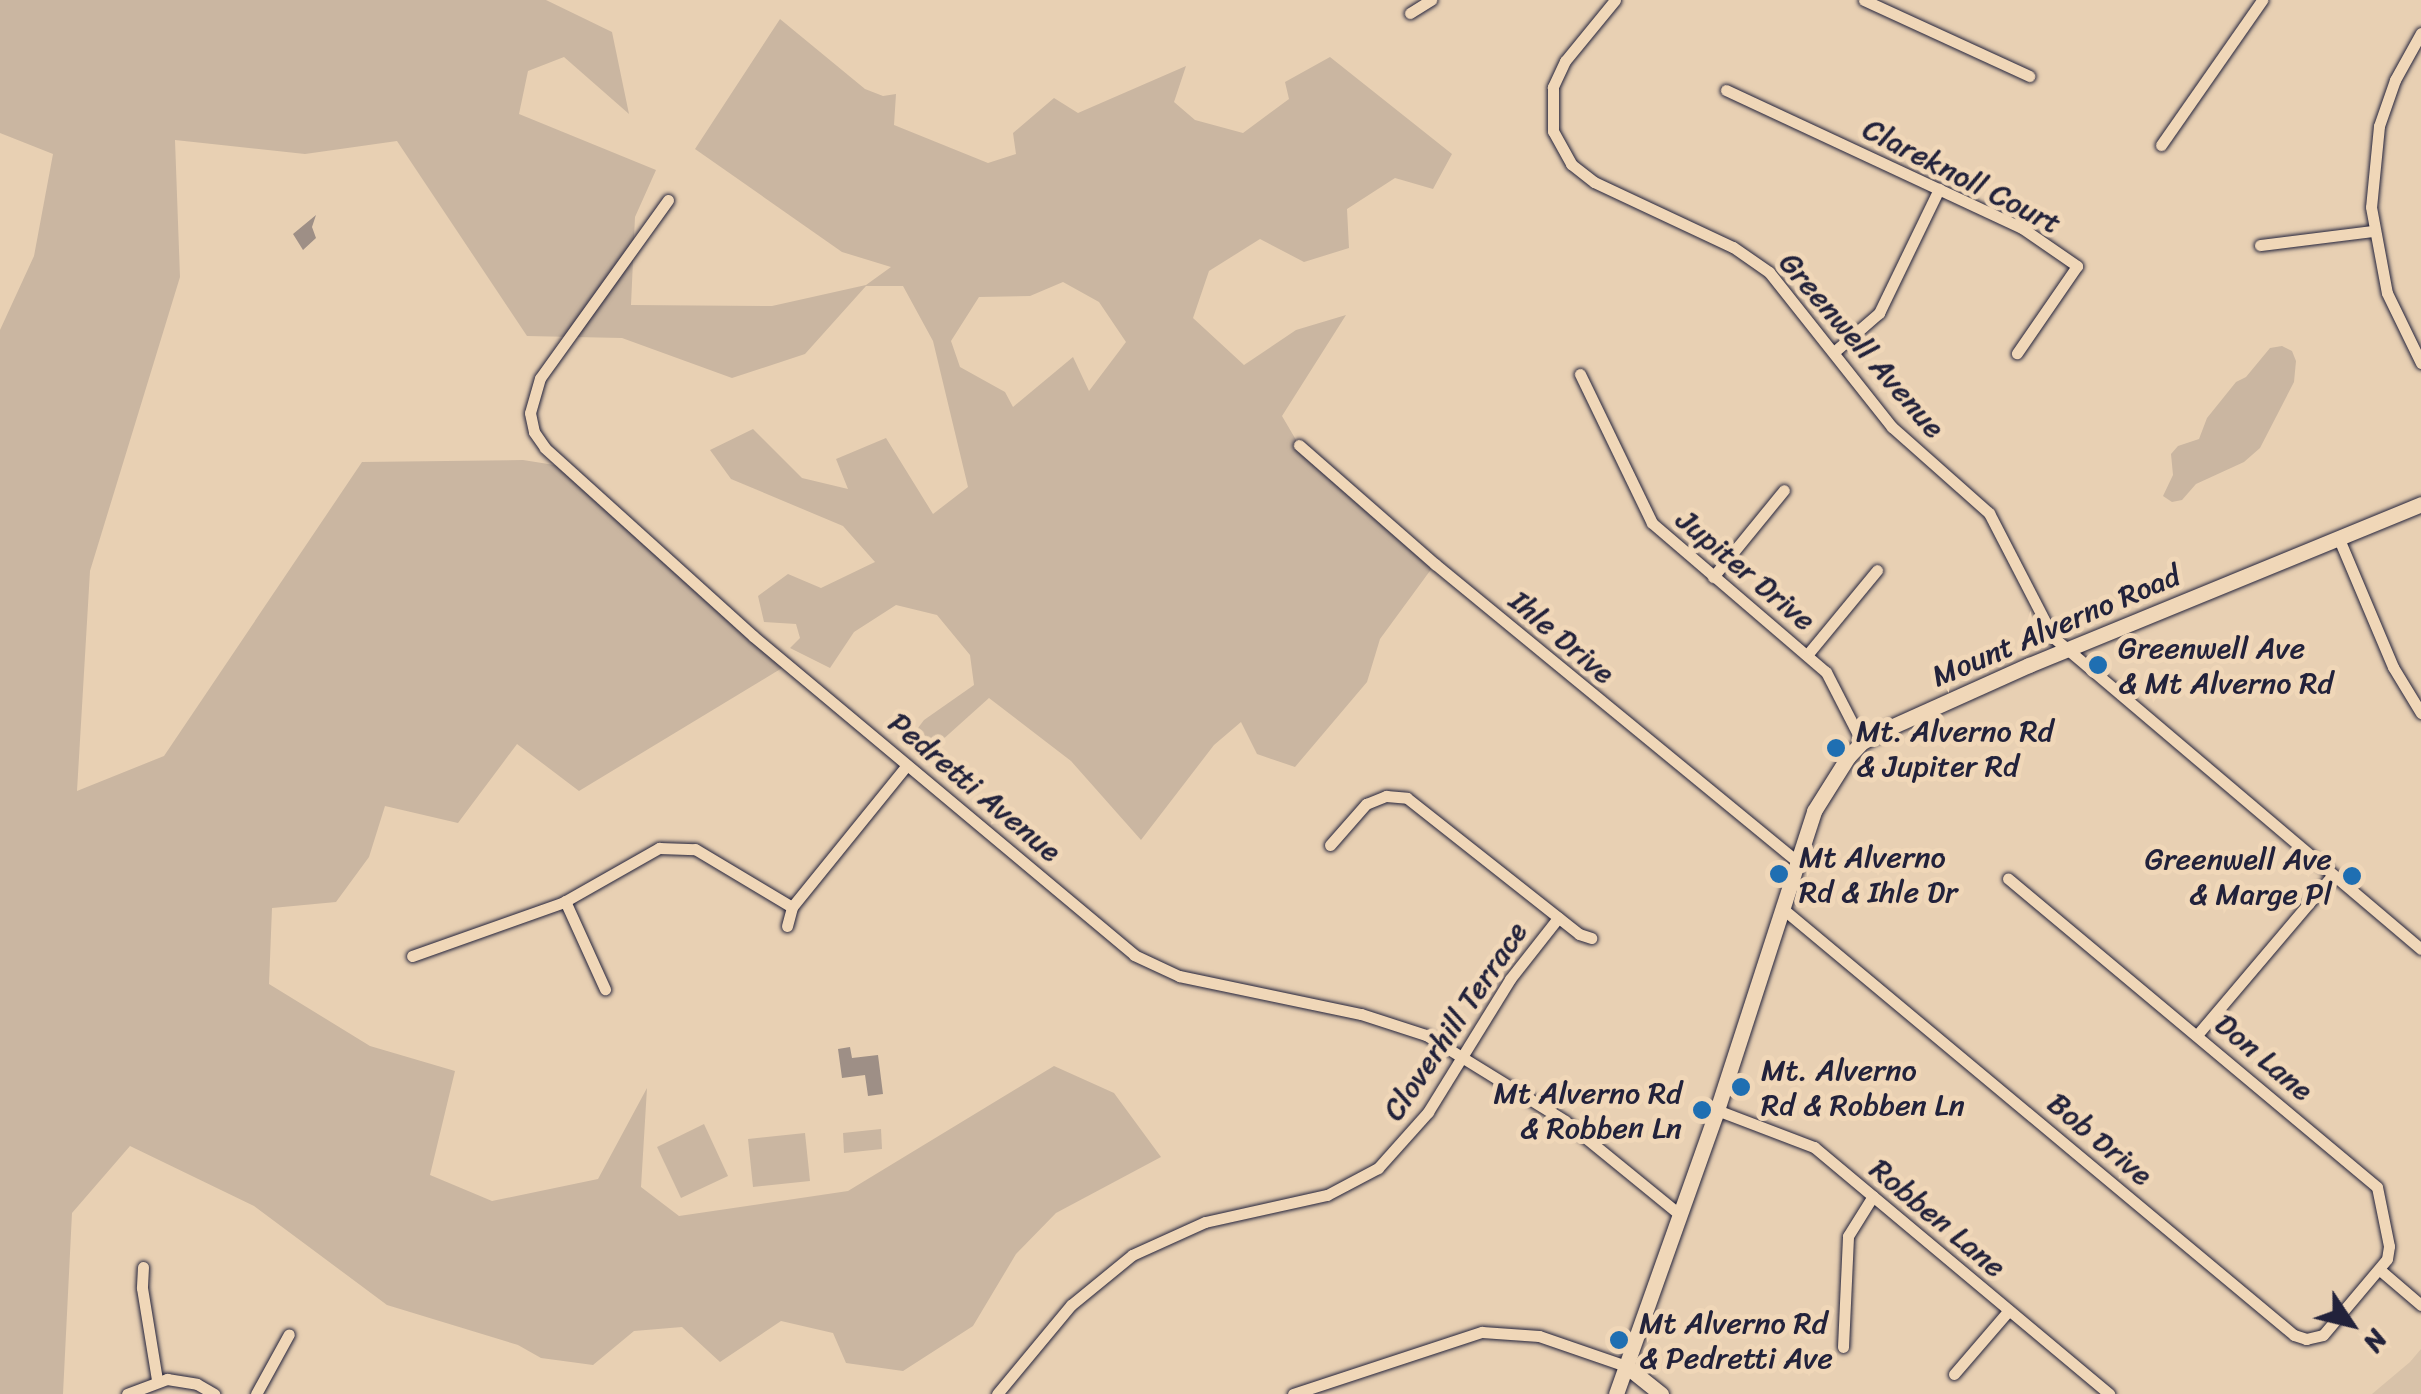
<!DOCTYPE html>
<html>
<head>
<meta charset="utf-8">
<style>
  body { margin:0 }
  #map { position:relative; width:2421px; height:1394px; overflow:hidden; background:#e8d0b3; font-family:Sriracha,sans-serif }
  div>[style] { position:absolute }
  .built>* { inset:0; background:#d8c2a9 }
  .green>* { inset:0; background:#cab6a1 }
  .water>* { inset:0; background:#9e8f86 }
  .roads { filter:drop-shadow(0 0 2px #22223b) drop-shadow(0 0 2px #22223b) }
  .street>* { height:11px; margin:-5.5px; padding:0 5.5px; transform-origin:5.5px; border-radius:5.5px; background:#f0d7b8 }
  .secondary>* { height:15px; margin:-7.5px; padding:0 7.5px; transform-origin:7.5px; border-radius:7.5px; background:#f0d7b8 }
  .dots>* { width:28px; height:28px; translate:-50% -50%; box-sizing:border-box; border:5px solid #f0d7b8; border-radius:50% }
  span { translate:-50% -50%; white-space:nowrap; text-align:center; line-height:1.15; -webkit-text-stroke:10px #f0d7b8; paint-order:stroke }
  .street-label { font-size:30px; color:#22223b }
  .poi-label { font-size:30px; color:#22223b }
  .left { translate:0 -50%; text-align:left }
  .right { translate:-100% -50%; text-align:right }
  .north { position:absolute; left:2301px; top:1274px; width:100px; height:100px; -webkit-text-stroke:8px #f0d7b8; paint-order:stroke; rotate:125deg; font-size:28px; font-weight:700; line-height:40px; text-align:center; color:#22223b }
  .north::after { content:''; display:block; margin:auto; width:35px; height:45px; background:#22223b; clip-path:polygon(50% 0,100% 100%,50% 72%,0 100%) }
</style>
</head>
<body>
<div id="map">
  <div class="built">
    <div style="clip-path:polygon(2421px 1349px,2421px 1394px,2372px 1394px,2410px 1362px)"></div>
  </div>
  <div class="green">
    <div style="clip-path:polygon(evenodd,0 0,546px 0,612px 32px,629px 114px,564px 57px,528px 71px,519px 114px,656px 170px,635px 217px,631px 305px,772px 306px,866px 285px,891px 267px,842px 252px,695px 149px,780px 19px,865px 89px,883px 96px,896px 94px,894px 125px,988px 163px,1016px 154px,1013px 133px,1054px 98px,1078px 113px,1186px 66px,1174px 102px,1195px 120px,1243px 133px,1289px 99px,1285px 82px,1330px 57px,1452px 154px,1433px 189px,1395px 178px,1347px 209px,1349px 248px,1304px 262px,1260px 239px,1209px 271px,1193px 318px,1244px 365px,1296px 330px,1346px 315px,1282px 416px,1299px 445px,1435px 564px,1380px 639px,1367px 682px,1295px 767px,1257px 754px,1241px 722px,1214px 745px,1141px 840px,1071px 761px,989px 698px,930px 751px,912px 736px,924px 720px,974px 685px,970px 655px,937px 615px,896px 605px,854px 632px,830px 668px,790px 648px,800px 638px,796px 624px,764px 622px,758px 596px,788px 574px,821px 588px,875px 562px,843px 526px,731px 479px,710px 450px,753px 429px,802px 478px,848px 489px,836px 459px,886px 438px,933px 514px,968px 487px,933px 341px,903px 286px,866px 286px,805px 354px,732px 378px,622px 338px,527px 336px,397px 141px,305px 154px,175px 140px,180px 277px,90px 571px,77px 791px,164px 756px,362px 462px,523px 460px,567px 467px,787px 665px,579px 791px,517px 744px,458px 823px,385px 806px,369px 857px,336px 902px,272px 908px,269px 984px,370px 1046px,455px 1071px,430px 1175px,492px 1201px,598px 1179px,647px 1088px,641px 1187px,679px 1216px,848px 1191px,1054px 1066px,1114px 1093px,1161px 1157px,1056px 1213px,1016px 1254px,973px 1326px,903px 1371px,846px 1363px,833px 1333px,781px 1321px,720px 1362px,682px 1327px,634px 1331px,593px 1365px,541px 1358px,518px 1345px,387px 1305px,254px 1206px,130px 1146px,72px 1213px,63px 1394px,0 1394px,0 330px,34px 256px,53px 154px,0 133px,0 0,1063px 282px,1099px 302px,1126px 342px,1089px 391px,1073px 357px,1013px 407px,1005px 392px,960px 367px,951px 341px,979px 297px,1030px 296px,1063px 282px)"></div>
    <div style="clip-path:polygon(2282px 346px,2292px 351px,2296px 361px,2294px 382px,2260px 448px,2244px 462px,2196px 484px,2182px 500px,2172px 502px,2163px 496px,2173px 475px,2171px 454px,2178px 446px,2199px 439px,2207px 418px,2236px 382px,2246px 377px,2270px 348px)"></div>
    <div style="clip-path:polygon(704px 1124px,728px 1176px,681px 1198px,657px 1147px)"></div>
    <div style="clip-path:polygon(881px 1129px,882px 1149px,844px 1153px,843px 1133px)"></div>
    <div style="clip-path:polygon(805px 1133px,810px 1181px,753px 1187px,748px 1139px)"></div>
  </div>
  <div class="water">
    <div style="clip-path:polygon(316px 215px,312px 227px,316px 238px,303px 250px,293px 234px)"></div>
    <div style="clip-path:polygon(850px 1047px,852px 1058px,878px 1055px,883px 1094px,868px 1096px,865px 1075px,842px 1078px,838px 1049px)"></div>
  </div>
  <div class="roads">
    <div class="street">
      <div style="left:1615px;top:0;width:79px;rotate:129.3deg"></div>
      <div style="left:1565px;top:61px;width:29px;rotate:115deg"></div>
      <div style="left:1553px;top:87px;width:44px;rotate:90deg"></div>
      <div style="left:1553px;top:131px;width:38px;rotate:61deg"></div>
      <div style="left:1571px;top:164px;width:29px;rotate:38deg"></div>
      <div style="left:1594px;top:182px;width:153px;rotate:25.1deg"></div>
      <div style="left:1733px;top:247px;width:44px;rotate:34.8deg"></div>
      <div style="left:1769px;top:272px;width:198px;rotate:51.6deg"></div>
      <div style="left:1892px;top:427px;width:130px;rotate:41.6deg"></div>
      <div style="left:1989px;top:513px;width:140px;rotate:62.7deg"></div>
      <div style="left:2053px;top:637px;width:482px;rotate:40.3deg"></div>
      <div style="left:1864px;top:0;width:182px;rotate:24.7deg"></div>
      <div style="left:1410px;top:13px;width:25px;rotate:-32deg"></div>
      <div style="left:2421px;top:33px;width:54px;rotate:119deg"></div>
      <div style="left:2395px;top:80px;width:49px;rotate:109.2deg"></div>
      <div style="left:2379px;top:126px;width:81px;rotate:95.6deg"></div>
      <div style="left:2371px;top:207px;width:87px;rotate:79.5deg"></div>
      <div style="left:2387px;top:293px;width:78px;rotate:64.1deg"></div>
      <div style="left:1726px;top:90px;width:327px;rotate:25deg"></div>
      <div style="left:2022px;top:228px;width:67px;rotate:34.6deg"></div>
      <div style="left:2077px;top:266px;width:106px;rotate:124.6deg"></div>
      <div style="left:2161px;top:145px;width:177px;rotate:-55.1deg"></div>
      <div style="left:668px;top:200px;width:219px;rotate:125.7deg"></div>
      <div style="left:540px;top:378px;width:36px;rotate:106deg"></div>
      <div style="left:530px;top:413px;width:19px;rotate:78deg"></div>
      <div style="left:534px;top:432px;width:19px;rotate:55deg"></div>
      <div style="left:545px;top:448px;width:280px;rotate:42.1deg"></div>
      <div style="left:753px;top:636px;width:497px;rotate:39.9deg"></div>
      <div style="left:1134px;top:955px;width:50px;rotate:25deg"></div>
      <div style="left:1179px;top:976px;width:186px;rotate:11.8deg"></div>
      <div style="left:1361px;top:1014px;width:68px;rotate:17.9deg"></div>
      <div style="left:1426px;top:1035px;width:163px;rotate:31.7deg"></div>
      <div style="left:1565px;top:1121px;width:146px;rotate:39.2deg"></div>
      <div style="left:2260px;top:245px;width:114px;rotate:-7.1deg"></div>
      <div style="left:1834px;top:352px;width:60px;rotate:-40.9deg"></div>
      <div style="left:1879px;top:313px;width:138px;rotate:-64.2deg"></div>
      <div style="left:1580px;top:374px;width:165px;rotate:64.2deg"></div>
      <div style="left:1652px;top:523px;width:229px;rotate:40.6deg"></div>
      <div style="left:1826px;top:672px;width:79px;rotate:62.8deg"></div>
      <div style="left:1299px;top:445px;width:181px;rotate:41.2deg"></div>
      <div style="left:1435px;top:564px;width:468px;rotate:39.4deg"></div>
      <div style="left:2339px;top:539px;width:139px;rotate:67.1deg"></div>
      <div style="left:2393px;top:667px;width:54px;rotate:58.7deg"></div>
      <div style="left:1713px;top:577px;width:112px;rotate:-50.8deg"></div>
      <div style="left:1807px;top:655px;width:110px;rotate:-50.5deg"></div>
      <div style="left:1330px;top:845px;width:55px;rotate:-48.7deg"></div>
      <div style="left:1366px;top:804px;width:22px;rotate:-22deg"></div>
      <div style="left:1386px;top:796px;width:21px;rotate:5deg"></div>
      <div style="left:1407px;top:798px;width:219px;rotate:38.3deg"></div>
      <div style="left:1579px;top:934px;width:13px;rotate:18deg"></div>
      <div style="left:565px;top:901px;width:97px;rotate:65.6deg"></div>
      <div style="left:1783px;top:909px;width:665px;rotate:39.82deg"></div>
      <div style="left:2294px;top:1335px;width:13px;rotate:18deg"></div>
      <div style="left:2306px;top:1339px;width:17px;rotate:-13deg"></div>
      <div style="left:2323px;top:1335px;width:99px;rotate:-49.9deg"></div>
      <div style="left:2387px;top:1259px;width:13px;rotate:-81deg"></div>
      <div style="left:2389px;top:1246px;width:60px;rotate:-101.5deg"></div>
      <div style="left:2377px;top:1187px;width:481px;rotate:-140.1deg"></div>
      <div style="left:787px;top:926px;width:20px;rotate:-75deg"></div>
      <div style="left:792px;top:907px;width:181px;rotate:-51deg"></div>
      <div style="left:412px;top:956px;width:159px;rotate:-19.5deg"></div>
      <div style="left:562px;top:903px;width:112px;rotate:-29.6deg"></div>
      <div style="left:659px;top:848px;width:36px;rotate:2deg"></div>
      <div style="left:695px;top:849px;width:113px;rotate:30.9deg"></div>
      <div style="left:2197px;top:1035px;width:209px;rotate:-49.7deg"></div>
      <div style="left:1717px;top:1110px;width:104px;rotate:20.9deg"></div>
      <div style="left:1814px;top:1147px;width:385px;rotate:39.9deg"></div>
      <div style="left:143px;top:1267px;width:21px;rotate:93deg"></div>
      <div style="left:142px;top:1288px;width:93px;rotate:80.7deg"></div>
      <div style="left:2380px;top:1270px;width:54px;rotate:40.5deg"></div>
      <div style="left:1843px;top:1347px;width:111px;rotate:-87.4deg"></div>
      <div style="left:1848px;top:1236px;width:47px;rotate:-58deg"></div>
      <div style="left:1954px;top:1374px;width:84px;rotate:-49.3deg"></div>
      <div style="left:127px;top:1394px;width:43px;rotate:-20.6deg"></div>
      <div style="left:167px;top:1379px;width:30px;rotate:9deg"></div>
      <div style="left:197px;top:1384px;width:20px;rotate:30deg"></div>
      <div style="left:256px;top:1394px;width:68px;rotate:-61.2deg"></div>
      <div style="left:997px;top:1394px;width:116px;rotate:-50.3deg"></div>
      <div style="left:1071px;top:1305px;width:79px;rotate:-39.3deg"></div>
      <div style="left:1132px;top:1255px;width:80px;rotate:-24.3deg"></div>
      <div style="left:1205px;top:1222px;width:125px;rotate:-12.5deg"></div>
      <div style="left:1327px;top:1195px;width:58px;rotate:-27.9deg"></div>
      <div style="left:1378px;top:1168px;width:75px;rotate:-48.2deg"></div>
      <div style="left:1428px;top:1112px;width:156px;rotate:-58.3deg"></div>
      <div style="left:1510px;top:979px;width:78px;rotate:-51.8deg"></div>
      <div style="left:1293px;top:1394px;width:199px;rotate:-18.2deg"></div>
      <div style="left:1482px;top:1332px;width:57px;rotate:4deg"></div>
      <div style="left:1539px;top:1336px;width:92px;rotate:19deg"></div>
    </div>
    <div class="secondary">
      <div style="left:1626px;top:1366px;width:45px;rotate:38.7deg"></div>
      <div style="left:1616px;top:1394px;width:301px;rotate:-70.4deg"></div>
      <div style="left:1717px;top:1110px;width:314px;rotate:-72deg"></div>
      <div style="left:1814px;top:811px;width:64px;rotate:-57.8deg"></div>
      <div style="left:1848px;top:757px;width:21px;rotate:-47deg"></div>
      <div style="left:1862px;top:742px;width:35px;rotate:-27deg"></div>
      <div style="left:1893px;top:726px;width:149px;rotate:-24.2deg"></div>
      <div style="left:2029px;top:665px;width:424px;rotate:-22.3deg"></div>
    </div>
  </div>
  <div class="dots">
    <div style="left:2098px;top:665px;background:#1f6fb2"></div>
    <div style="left:1836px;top:748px;background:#1f6fb2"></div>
    <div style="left:1779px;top:874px;background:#1f6fb2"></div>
    <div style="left:2352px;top:876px;background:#1f6fb2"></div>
    <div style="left:1741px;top:1087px;background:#1f6fb2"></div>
    <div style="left:1702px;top:1110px;background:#1f6fb2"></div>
    <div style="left:1619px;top:1340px;background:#1f6fb2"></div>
  </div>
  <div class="street-label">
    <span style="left:1962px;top:176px;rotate:27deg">Clareknoll Court</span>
    <span style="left:1862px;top:345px;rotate:49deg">Greenwell Avenue</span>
    <span style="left:1746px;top:570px;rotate:40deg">Jupiter Drive</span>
    <span style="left:2056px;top:626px;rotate:-23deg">Mount Alverno Road</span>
    <span style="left:1562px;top:637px;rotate:40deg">Ihle Drive</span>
    <span style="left:975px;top:787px;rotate:40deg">Pedretti Avenue</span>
    <span style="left:1455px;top:1021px;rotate:-56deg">Cloverhill Terrace</span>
    <span style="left:2264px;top:1057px;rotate:40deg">Don Lane</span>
    <span style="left:2100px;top:1139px;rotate:40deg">Bob Drive</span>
    <span style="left:1938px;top:1218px;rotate:40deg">Robben Lane</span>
  </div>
  <div class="poi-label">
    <span class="left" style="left:2118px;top:665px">Greenwell Ave<br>&amp; Mt Alverno Rd</span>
    <span class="left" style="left:1856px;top:748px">Mt. Alverno Rd<br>&amp; Jupiter Rd</span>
    <span class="left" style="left:1799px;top:874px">Mt Alverno<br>Rd &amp; Ihle Dr</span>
    <span class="right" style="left:2332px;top:876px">Greenwell Ave<br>&amp; Marge Pl</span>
    <span class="left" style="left:1761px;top:1087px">Mt. Alverno<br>Rd &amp; Robben Ln</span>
    <span class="right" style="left:1682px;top:1110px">Mt Alverno Rd<br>&amp; Robben Ln</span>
    <span class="left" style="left:1639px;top:1340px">Mt Alverno Rd<br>&amp; Pedretti Ave</span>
  </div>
  <div class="north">N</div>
</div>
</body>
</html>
